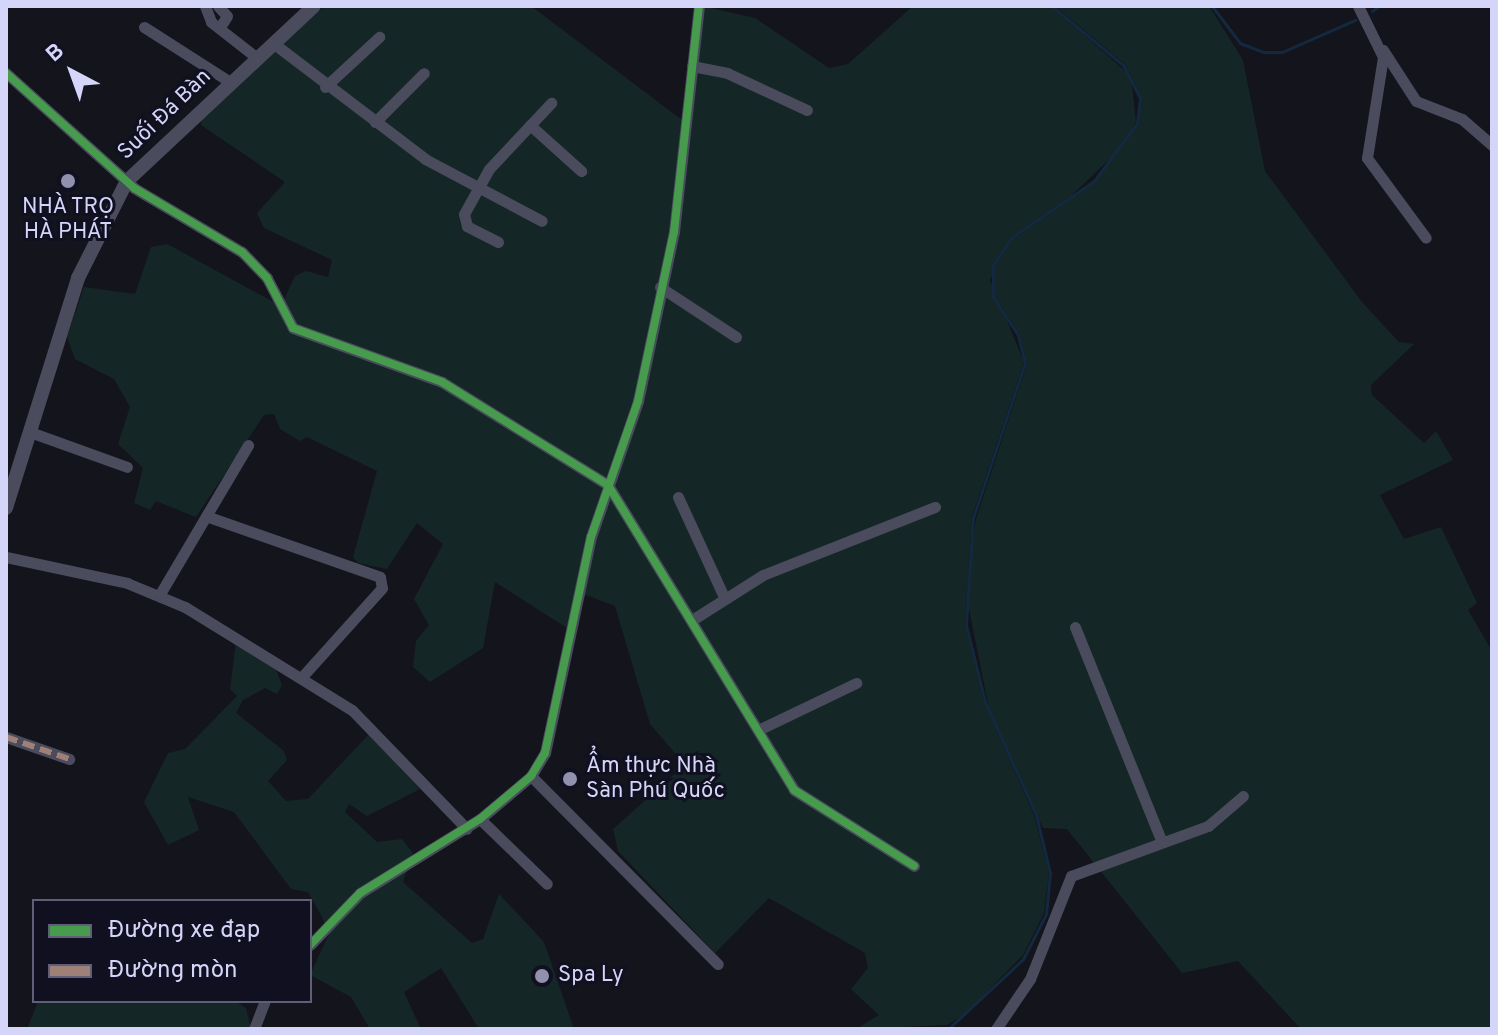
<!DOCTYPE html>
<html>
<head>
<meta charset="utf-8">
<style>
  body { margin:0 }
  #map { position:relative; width:1498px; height:1035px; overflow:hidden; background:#14141d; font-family:Overpass,sans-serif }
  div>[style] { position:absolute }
  .green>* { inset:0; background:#142726 }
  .stream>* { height:3px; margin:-1.5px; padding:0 1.5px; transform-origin:1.5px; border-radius:1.5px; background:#13293f }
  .minor>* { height:11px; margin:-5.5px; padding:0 5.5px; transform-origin:5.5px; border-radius:5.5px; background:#4a4b5d }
  .tertiary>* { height:14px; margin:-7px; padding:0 7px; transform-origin:7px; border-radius:7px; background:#4a4b5d }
  .quiet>* { height:6px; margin-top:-3px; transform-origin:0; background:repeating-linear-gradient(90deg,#9e8076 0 12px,transparent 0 18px) }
  .cycleway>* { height:8px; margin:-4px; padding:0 4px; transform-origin:4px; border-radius:4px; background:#469c4c }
  .dots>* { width:22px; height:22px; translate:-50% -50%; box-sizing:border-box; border:4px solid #111021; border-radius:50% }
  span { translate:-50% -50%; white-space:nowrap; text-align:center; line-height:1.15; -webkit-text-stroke:6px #111021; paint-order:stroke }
  .street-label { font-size:22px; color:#d5d5fa }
  .poi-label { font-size:22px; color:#d5d5fa }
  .left { translate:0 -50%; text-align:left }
  .frame { position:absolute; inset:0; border:8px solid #d5d5fa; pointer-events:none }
  .legend { position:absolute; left:32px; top:899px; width:280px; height:104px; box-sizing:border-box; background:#111021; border:2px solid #5f5f78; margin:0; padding:10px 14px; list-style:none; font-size:24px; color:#d5d5fa }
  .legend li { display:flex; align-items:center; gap:16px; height:40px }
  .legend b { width:40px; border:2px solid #5f5f78 }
  .north { position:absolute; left:32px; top:32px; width:80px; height:80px; -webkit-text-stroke:6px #111021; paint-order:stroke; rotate:319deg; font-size:22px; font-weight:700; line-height:32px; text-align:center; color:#d5d5fa }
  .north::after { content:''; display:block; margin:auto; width:28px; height:36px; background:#d5d5fa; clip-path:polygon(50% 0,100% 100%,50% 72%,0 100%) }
</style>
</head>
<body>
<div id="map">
  <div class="green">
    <div style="clip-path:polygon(325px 6px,531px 6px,690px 126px,702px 6px,755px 18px,829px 68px,848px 64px,913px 6px,1051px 6px,1131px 76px,1136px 122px,1117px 152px,1054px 212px,1011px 237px,990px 280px,1024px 362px,972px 517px,965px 625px,984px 702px,1034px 815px,1049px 873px,1044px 913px,1023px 955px,965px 1014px,947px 1025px,856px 1029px,879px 1015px,851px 989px,868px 968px,865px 953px,769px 898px,715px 953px,618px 851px,613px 829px,679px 770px,680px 759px,650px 724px,615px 606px,586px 595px,567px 628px,495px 582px,483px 648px,430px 682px,413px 667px,416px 641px,429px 625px,414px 599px,443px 544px,417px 523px,387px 569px,358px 563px,353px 557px,377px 471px,307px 437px,300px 441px,280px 429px,274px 414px,264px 415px,196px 517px,156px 501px,150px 510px,134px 503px,143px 468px,118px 444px,130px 407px,114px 379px,75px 359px,67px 337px,84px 287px,135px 294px,151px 247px,167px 244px,281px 306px,295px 276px,306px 271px,328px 277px,332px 260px,264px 228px,257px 213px,285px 182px,201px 125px,201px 115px)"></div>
    <div style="clip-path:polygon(1055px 6px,1209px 6px,1243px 60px,1265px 171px,1362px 302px,1399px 342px,1414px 344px,1371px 385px,1372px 395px,1424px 443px,1436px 431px,1453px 460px,1380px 495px,1404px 539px,1441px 527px,1477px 603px,1468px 610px,1492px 651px,1492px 1029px,1301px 1029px,1238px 961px,1182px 973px,1067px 829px,1043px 828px,1007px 753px,988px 704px,965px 589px,976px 519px,1027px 364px,1020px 335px,995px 297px,995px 266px,1012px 240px,1094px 182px,1138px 124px,1142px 99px,1125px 64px)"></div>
    <div style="clip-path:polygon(236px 642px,273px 662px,282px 685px,277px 694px,265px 688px,243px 700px,236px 713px,284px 751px,287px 760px,268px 781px,286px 801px,308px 799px,370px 733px,420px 789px,367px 816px,349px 804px,345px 812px,377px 842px,402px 839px,413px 853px,403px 882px,472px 943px,483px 939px,499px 894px,544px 942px,574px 1029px,479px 1029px,441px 968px,404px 992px,421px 1029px,370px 1029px,351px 997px,310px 975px,329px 934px,322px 917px,308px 892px,291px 889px,234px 812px,188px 797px,199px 830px,168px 845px,144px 802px,168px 753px,185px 749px,237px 696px,230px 689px)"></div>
    <div style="clip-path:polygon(38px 1001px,235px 1001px,246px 1008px,251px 1029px,27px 1029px)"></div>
  </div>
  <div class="stream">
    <div style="left:1212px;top:6px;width:46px;rotate:52.9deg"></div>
    <div style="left:1240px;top:43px;width:26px;rotate:21deg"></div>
    <div style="left:1264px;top:52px;width:18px"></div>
    <div style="left:1282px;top:52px;width:80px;rotate:-23.7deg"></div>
    <div style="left:1372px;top:11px;width:9px;rotate:-36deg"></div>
    <div style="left:948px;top:1029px;width:103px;rotate:-43deg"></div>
    <div style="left:1023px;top:959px;width:51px;rotate:-62.9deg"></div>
    <div style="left:1046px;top:914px;width:41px;rotate:-84.4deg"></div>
    <div style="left:1050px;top:873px;width:60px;rotate:-103.6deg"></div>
    <div style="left:1036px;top:815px;width:124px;rotate:-114.3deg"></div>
    <div style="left:985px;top:702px;width:79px;rotate:-103.9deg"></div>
    <div style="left:966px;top:625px;width:107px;rotate:-86.3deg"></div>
    <div style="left:973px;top:518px;width:163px;rotate:-71.5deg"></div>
    <div style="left:1025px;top:363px;width:29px;rotate:-104deg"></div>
    <div style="left:1018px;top:335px;width:45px;rotate:-123.3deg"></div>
    <div style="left:993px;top:297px;width:32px;rotate:-90deg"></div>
    <div style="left:993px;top:265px;width:32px;rotate:-56deg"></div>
    <div style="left:1011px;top:238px;width:101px;rotate:-34.5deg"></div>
    <div style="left:1094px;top:181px;width:72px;rotate:-53.4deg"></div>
    <div style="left:1137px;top:123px;width:25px;rotate:-83deg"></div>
    <div style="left:1140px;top:98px;width:37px;rotate:-117deg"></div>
    <div style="left:1123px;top:65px;width:92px;rotate:-140.3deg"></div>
  </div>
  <div class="minor">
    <div style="left:205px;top:6px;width:17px;rotate:69deg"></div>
    <div style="left:211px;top:22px;width:58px;rotate:38deg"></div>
    <div style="left:218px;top:6px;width:13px;rotate:48deg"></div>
    <div style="left:227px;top:16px;width:9px;rotate:122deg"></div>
    <div style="left:1358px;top:6px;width:57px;rotate:63.9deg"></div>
    <div style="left:1383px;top:57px;width:102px;rotate:99deg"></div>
    <div style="left:1367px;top:158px;width:99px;rotate:53.6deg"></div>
    <div style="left:144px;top:27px;width:102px;rotate:32.6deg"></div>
    <div style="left:273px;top:43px;width:191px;rotate:37.3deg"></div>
    <div style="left:425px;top:159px;width:132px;rotate:27.9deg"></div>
    <div style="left:1383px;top:50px;width:61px;rotate:57.1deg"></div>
    <div style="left:1416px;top:101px;width:49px;rotate:21.4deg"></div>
    <div style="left:1462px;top:119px;width:40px;rotate:41deg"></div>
    <div style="left:692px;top:66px;width:36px;rotate:11deg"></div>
    <div style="left:727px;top:73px;width:88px;rotate:24.8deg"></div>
    <div style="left:6px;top:73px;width:172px;rotate:41.9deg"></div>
    <div style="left:134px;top:188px;width:126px;rotate:30.7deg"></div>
    <div style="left:242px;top:252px;width:36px;rotate:46deg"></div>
    <div style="left:267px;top:278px;width:56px;rotate:62.5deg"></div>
    <div style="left:293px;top:328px;width:158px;rotate:19.9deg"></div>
    <div style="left:442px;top:382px;width:195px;rotate:31.8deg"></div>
    <div style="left:608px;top:485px;width:357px;rotate:58.6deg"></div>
    <div style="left:794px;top:790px;width:142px;rotate:32.3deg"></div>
    <div style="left:325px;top:87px;width:74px;rotate:-42.8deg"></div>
    <div style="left:375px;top:122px;width:69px;rotate:-45deg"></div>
    <div style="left:530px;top:125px;width:69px;rotate:42deg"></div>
    <div style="left:498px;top:242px;width:35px;rotate:-153deg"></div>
    <div style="left:467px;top:226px;width:12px;rotate:-104deg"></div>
    <div style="left:464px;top:214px;width:51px;rotate:-60.9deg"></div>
    <div style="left:489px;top:169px;width:91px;rotate:-46.8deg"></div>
    <div style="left:660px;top:287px;width:91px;rotate:33.3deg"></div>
    <div style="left:30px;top:432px;width:103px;rotate:19.8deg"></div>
    <div style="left:678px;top:497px;width:112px;rotate:65.3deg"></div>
    <div style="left:206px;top:516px;width:184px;rotate:19.3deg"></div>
    <div style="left:380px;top:577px;width:11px;rotate:80deg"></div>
    <div style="left:382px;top:588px;width:120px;rotate:132deg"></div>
    <div style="left:6px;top:557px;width:124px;rotate:12.1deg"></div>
    <div style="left:127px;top:583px;width:63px;rotate:22.5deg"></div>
    <div style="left:185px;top:607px;width:196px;rotate:31.7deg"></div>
    <div style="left:352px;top:710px;width:165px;rotate:46deg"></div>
    <div style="left:160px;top:594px;width:173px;rotate:-59.4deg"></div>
    <div style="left:692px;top:620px;width:84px;rotate:-32.4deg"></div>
    <div style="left:763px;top:575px;width:185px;rotate:-21.6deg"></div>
    <div style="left:1075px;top:627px;width:230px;rotate:68deg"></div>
    <div style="left:758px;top:730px;width:109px;rotate:-25.6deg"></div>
    <div style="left:6px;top:737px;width:67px;rotate:19.2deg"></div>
    <div style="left:531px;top:776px;width:265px;rotate:45.2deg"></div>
    <div style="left:480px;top:819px;width:93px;rotate:44.1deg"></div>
    <div style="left:310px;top:945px;width:72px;rotate:-46.1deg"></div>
    <div style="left:360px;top:893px;width:141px;rotate:-31.7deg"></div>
    <div style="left:480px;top:819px;width:67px;rotate:-40.1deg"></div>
    <div style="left:531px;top:776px;width:27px;rotate:-59deg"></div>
    <div style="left:545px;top:753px;width:221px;rotate:-78deg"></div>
    <div style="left:591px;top:537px;width:144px;rotate:-70.9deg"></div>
    <div style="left:638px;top:401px;width:173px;rotate:-78deg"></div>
    <div style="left:674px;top:232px;width:227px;rotate:-83.7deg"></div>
    <div style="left:254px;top:1029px;width:30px;rotate:-69deg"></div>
    <div style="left:996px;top:1029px;width:60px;rotate:-55.8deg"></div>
    <div style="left:1030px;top:979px;width:111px;rotate:-68.3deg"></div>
    <div style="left:1071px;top:876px;width:146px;rotate:-20.1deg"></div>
    <div style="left:1208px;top:826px;width:46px;rotate:-40.6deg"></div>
  </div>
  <div class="tertiary">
    <div style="left:6px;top:508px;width:241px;rotate:-72.6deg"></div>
    <div style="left:78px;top:278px;width:109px;rotate:-63.2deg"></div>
    <div style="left:127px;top:181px;width:256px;rotate:-43.1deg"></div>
  </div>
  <div class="quiet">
    <div style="left:6px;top:737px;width:67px;rotate:19.2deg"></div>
  </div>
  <div class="cycleway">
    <div style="left:6px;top:73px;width:172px;rotate:41.9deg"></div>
    <div style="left:134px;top:188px;width:126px;rotate:30.7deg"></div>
    <div style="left:242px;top:252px;width:36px;rotate:46deg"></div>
    <div style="left:267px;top:278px;width:56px;rotate:62.5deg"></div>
    <div style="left:293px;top:328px;width:158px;rotate:19.9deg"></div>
    <div style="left:442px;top:382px;width:195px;rotate:31.8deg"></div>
    <div style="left:608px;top:485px;width:357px;rotate:58.6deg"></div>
    <div style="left:794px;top:790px;width:142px;rotate:32.3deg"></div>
    <div style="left:310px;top:945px;width:72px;rotate:-46.1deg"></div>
    <div style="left:360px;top:893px;width:141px;rotate:-31.7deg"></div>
    <div style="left:480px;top:819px;width:67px;rotate:-40.1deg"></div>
    <div style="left:531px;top:776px;width:27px;rotate:-59deg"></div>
    <div style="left:545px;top:753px;width:221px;rotate:-78deg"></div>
    <div style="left:591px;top:537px;width:144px;rotate:-70.9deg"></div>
    <div style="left:638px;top:401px;width:173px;rotate:-78deg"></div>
    <div style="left:674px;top:232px;width:227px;rotate:-83.7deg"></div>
  </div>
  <div class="dots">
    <div style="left:68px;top:181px;background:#9191ad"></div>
    <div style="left:570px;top:779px;background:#9191ad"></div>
    <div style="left:542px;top:976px;background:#9191ad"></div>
  </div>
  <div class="street-label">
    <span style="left:165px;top:115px;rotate:-44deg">Suối Đá Bàn</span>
  </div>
  <div class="poi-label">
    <span style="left:68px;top:220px">NHÀ TRỌ<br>HÀ PHÁT</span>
    <span class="left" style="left:586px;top:779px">Ẩm thực Nhà<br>Sàn Phú Quốc</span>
    <span class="left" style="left:558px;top:976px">Spa Ly</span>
  </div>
  <div class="frame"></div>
  <ul class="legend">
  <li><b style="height:10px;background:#469c4c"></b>Đường xe đạp</li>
  <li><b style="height:10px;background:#9e8076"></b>Đường mòn</li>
  </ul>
  <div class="north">B</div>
</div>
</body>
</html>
